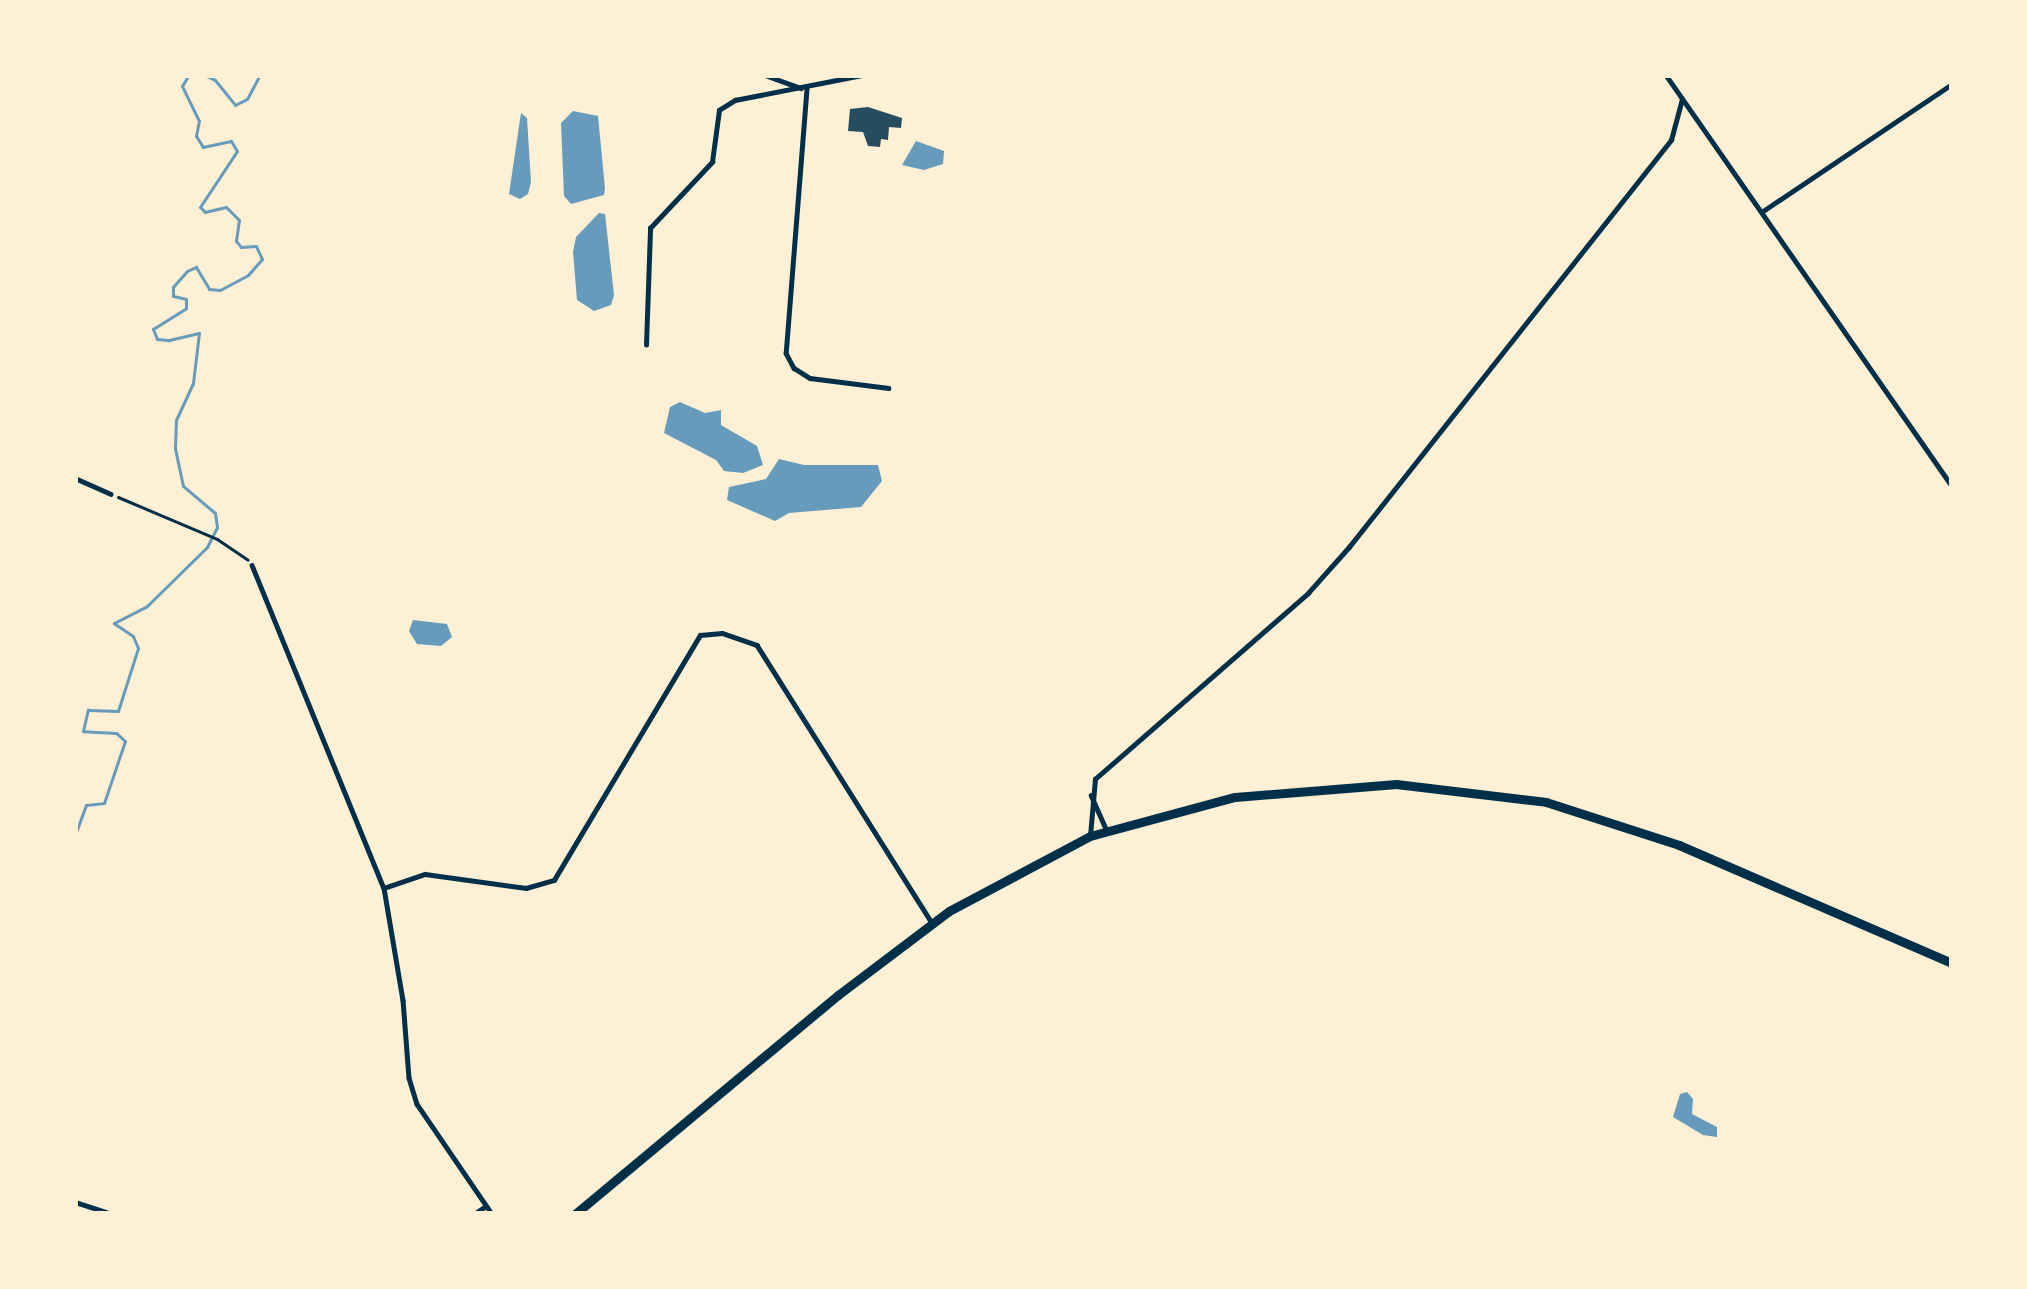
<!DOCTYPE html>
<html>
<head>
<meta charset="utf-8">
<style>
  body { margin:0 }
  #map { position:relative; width:2027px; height:1289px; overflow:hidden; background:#fdf0d5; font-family:"Noto Sans",sans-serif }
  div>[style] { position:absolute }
  .water>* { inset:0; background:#669bbc }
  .stream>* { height:3px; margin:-1.5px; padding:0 1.5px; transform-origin:1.5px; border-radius:1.5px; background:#669bbc }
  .building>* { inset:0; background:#264d5e }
  .path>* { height:3px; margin:-1.5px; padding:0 1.5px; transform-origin:1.5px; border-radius:1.5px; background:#003049 }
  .minor>* { height:4.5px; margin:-2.25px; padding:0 2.25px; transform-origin:2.25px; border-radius:2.25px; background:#003049 }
  .trunk>* { height:9px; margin:-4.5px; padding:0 4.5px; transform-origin:4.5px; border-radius:4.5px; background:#003049 }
  span { translate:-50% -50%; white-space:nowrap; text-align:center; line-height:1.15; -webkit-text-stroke:9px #fdf0d5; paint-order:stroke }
  .frame { position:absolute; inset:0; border:78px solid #fdf0d5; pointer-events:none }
</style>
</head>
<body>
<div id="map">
  <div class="water">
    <div style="clip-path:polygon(573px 111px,598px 116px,605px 188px,604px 195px,571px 204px,564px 196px,561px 123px)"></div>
    <div style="clip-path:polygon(521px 113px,527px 118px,531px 182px,528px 194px,520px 199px,509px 194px)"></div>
    <div style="clip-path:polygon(916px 141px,944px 151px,943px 164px,924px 170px,902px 165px)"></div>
    <div style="clip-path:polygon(599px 213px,605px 214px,614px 295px,611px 305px,594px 311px,577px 300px,573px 252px,576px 237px)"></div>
    <div style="clip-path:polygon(680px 402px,705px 413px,721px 410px,721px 425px,757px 446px,763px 465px,743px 473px,724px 471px,716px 460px,664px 433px,670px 407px)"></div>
    <div style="clip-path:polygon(779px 459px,804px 465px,878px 465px,882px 481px,861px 507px,789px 513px,775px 521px,727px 500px,729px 487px,766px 479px)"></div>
    <div style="clip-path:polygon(413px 620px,447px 624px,452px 637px,441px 646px,417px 644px,409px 631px)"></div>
    <div style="clip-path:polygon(1687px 1092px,1693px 1099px,1692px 1114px,1717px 1127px,1717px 1137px,1703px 1135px,1673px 1117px,1680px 1094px)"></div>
  </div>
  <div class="stream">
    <div style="left:204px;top:75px;width:12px;rotate:24deg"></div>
    <div style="left:215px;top:80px;width:32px;rotate:51deg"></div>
    <div style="left:235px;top:105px;width:13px;rotate:-27deg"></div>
    <div style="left:247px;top:99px;width:27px;rotate:-62deg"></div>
    <div style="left:75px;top:835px;width:32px;rotate:-70deg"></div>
    <div style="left:86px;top:805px;width:18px;rotate:-6deg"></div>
    <div style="left:104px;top:803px;width:65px;rotate:-71.3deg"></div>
    <div style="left:125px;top:741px;width:12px;rotate:-138deg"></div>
    <div style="left:116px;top:733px;width:33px;rotate:-177deg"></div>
    <div style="left:83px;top:731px;width:22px;rotate:-77deg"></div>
    <div style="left:88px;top:710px;width:30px;rotate:2deg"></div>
    <div style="left:118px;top:711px;width:66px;rotate:-72.4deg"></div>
    <div style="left:138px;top:648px;width:13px;rotate:-113deg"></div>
    <div style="left:133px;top:636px;width:23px;rotate:-146deg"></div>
    <div style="left:114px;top:623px;width:36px;rotate:-27deg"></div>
    <div style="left:146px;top:607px;width:86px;rotate:-44.5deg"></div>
    <div style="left:207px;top:547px;width:22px;rotate:-63deg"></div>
    <div style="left:217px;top:527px;width:14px;rotate:-98deg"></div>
    <div style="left:215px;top:513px;width:42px;rotate:-139.8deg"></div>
    <div style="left:183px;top:486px;width:39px;rotate:-102deg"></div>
    <div style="left:175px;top:448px;width:28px;rotate:-88deg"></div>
    <div style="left:176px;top:420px;width:41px;rotate:-65.3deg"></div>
    <div style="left:193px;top:383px;width:50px;rotate:-83.2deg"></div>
    <div style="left:199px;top:333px;width:32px;rotate:167deg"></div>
    <div style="left:168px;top:340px;width:11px;rotate:-175deg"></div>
    <div style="left:157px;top:339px;width:11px;rotate:-112deg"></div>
    <div style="left:153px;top:329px;width:39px;rotate:-32deg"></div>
    <div style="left:186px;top:308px;width:9px;rotate:-90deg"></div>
    <div style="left:186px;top:299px;width:13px;rotate:-167deg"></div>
    <div style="left:173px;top:296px;width:9px;rotate:-90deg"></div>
    <div style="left:173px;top:287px;width:21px;rotate:-49deg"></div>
    <div style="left:187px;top:271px;width:10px;rotate:-24deg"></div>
    <div style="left:196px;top:267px;width:26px;rotate:59deg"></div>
    <div style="left:209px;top:289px;width:11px;rotate:5deg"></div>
    <div style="left:220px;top:290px;width:32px;rotate:-28deg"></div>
    <div style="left:248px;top:275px;width:21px;rotate:-49deg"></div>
    <div style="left:262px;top:259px;width:14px;rotate:-115deg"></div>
    <div style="left:256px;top:246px;width:15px;rotate:176deg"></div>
    <div style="left:241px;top:247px;width:8px;rotate:-130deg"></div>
    <div style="left:236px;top:241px;width:21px;rotate:-82deg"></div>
    <div style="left:239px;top:220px;width:18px;rotate:-135deg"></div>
    <div style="left:226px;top:207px;width:22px;rotate:167deg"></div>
    <div style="left:205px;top:212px;width:7px;rotate:-135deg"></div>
    <div style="left:200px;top:207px;width:67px;rotate:-56.5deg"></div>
    <div style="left:237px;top:151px;width:12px;rotate:-121deg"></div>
    <div style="left:231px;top:141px;width:29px;rotate:168deg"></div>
    <div style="left:203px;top:147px;width:13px;rotate:-122deg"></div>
    <div style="left:196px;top:136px;width:15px;rotate:-79deg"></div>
    <div style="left:199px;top:121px;width:39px;rotate:-116deg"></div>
    <div style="left:182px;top:86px;width:12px;rotate:-59deg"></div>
    <div style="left:188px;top:76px;width:9px;rotate:-6deg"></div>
  </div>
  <div class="building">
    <div style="clip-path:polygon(868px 107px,902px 118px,901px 128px,889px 127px,888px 140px,881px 139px,880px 147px,868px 146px,863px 132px,848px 131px,850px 109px)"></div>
  </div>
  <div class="path">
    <div style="left:118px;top:497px;width:108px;rotate:23deg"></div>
    <div style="left:217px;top:539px;width:37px;rotate:34deg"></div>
  </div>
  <div class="minor">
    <div style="left:765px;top:75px;width:38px;rotate:20deg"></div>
    <div style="left:1666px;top:75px;width:501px;rotate:55.17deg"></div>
    <div style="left:807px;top:89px;width:265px;rotate:94.5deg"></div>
    <div style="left:786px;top:353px;width:17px;rotate:62deg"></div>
    <div style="left:794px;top:368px;width:19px;rotate:32deg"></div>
    <div style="left:810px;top:378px;width:79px;rotate:7.3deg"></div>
    <div style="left:1763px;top:211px;width:228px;rotate:-33.9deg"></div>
    <div style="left:646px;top:345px;width:117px;rotate:-88deg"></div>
    <div style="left:650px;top:228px;width:91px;rotate:-46.8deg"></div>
    <div style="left:712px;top:162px;width:52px;rotate:-82.3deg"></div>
    <div style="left:719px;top:110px;width:19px;rotate:-32deg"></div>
    <div style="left:735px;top:100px;width:129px;rotate:-11.1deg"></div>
    <div style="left:75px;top:478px;width:39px;rotate:24deg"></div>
    <div style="left:252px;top:565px;width:349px;rotate:67.8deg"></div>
    <div style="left:384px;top:888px;width:114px;rotate:80.4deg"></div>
    <div style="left:403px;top:1000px;width:78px;rotate:85.6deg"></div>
    <div style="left:409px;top:1078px;width:27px;rotate:73deg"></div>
    <div style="left:417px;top:1104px;width:133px;rotate:55.7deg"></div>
    <div style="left:1091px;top:795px;width:36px;rotate:66deg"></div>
    <div style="left:1090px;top:836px;width:57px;rotate:-85deg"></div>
    <div style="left:1095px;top:779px;width:283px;rotate:-41.1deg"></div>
    <div style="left:1308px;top:593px;width:62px;rotate:-48.3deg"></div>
    <div style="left:1349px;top:547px;width:519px;rotate:-51.65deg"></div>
    <div style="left:1671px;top:140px;width:42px;rotate:-75deg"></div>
    <div style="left:384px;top:888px;width:43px;rotate:-18.9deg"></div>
    <div style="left:425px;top:874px;width:102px;rotate:7.9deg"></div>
    <div style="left:526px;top:888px;width:29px;rotate:-16deg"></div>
    <div style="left:554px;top:880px;width:285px;rotate:-59.2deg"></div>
    <div style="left:700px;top:635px;width:22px;rotate:-5deg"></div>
    <div style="left:722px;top:633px;width:37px;rotate:19deg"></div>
    <div style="left:757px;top:645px;width:326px;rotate:57.8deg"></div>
    <div style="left:75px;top:1202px;width:39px;rotate:18deg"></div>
    <div style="left:474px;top:1214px;width:14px;rotate:-34deg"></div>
  </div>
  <div class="trunk">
    <div style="left:575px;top:1214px;width:342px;rotate:-39.8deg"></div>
    <div style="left:838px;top:995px;width:139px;rotate:-37.1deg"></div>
    <div style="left:949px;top:911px;width:160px;rotate:-28deg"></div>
    <div style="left:1090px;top:836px;width:150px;rotate:-15.1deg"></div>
    <div style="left:1235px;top:797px;width:162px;rotate:-4.6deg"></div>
    <div style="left:1396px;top:784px;width:151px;rotate:6.8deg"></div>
    <div style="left:1546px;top:802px;width:140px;rotate:17.9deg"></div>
    <div style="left:1679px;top:845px;width:297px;rotate:23.4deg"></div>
  </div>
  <div class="frame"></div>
</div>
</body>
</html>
